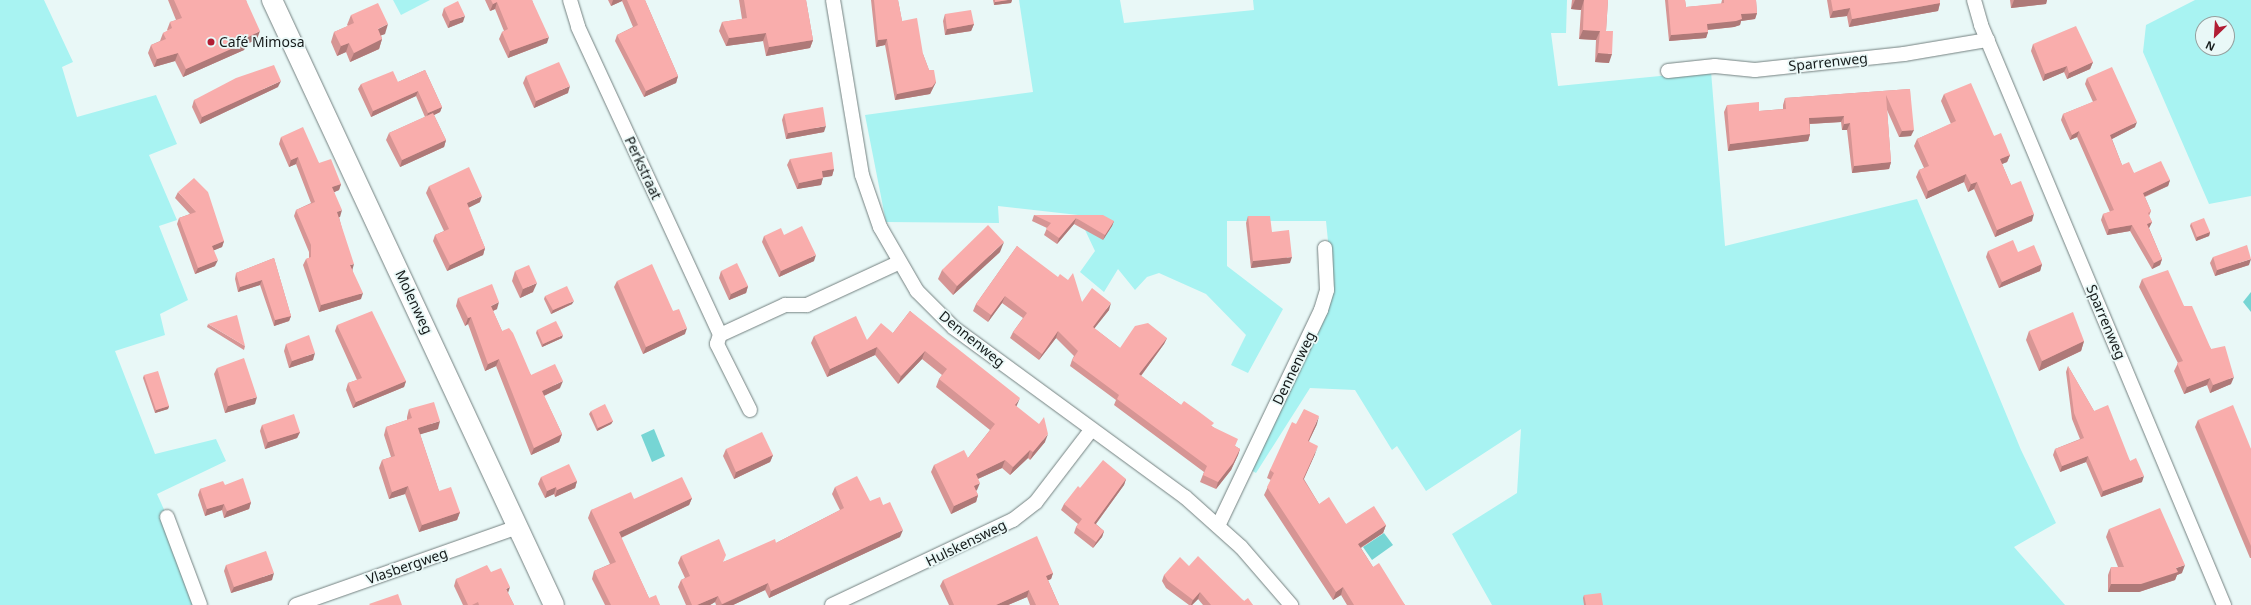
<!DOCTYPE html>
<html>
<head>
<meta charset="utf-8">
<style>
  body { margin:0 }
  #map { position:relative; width:2251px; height:605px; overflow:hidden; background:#e9f8f7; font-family:"Noto Sans",sans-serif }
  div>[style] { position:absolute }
  .green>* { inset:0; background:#a8f3f2 }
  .water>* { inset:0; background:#76d5d4 }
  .roads { filter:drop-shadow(0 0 1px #748180) drop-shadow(0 0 1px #748180) }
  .street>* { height:14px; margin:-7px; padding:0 7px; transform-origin:7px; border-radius:7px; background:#fff }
  .secondary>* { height:20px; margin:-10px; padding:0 10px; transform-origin:10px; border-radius:10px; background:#fff }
  .wall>* { inset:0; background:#d69594 }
  .shaded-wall>* { inset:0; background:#ae7978 }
  .building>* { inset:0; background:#f9adac }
  .dots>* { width:11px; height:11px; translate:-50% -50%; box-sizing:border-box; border:2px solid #e9f8f7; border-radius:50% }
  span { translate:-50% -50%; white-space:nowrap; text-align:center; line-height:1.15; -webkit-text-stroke:3.5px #e9f8f7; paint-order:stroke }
  .poi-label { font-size:14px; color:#161b1b }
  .left { translate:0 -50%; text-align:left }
  .street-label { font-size:14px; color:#161b1b }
  .north { position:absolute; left:2195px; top:16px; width:40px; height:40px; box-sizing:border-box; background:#e9f8f7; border:1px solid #95a09f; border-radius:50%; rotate:205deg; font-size:11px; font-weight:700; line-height:16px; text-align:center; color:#161b1b }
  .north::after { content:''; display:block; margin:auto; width:14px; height:18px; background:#b11d34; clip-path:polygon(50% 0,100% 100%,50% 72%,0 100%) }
</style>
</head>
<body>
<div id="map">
  <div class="green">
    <div style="clip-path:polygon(0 0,44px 0,73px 62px,62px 67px,77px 117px,156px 95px,177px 144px,149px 155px,177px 220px,159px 226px,188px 300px,160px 314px,165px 335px,115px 351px,155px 454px,216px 439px,226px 461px,157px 494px,207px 605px,0 605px)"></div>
    <div style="clip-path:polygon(393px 0,430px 0,401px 15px)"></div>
    <div style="clip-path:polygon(1019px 0,1120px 0,1124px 23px,1254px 10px,1253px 0,1567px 0,1566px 33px,1551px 33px,1558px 86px,1711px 71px,1725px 246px,1917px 199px,2021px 450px,2056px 523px,2014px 547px,2065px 605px,1492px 605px,1452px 534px,1517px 493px,1521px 429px,1426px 491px,1397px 446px,1392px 450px,1355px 390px,1310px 388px,1256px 473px,1249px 469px,1322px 312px,1330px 261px,1326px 221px,1227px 221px,1227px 266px,1283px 309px,1248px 373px,1231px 365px,1246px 335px,1206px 294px,1159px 273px,1147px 277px,1135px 290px,1118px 269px,1104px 292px,1080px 272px,1095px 251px,1078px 215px,998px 206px,999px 223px,886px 222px,865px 115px,1033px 92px)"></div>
    <div style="clip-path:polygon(evenodd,2195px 0,2251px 0,2251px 196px,2209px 204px,2143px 52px,2146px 25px,2195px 0,2203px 24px,2227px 24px,2227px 48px,2203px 48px,2203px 24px)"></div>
  </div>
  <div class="water">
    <div style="clip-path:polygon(2251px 292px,2251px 312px,2243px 302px)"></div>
    <div style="clip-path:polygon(654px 429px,665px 456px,652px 462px,641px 435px)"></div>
    <div style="clip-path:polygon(1384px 533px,1393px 545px,1372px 560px,1363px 547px)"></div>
  </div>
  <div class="roads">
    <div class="street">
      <div style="left:570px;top:0;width:28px;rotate:73deg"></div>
      <div style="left:578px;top:27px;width:339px;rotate:65.2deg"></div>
      <div style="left:833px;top:0;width:177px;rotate:80.6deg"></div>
      <div style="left:862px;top:175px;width:55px;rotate:70.9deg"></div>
      <div style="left:880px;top:227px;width:74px;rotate:60deg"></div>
      <div style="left:917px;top:291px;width:52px;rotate:45deg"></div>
      <div style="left:954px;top:328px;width:286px;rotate:36.2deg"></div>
      <div style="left:1185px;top:497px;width:75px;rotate:41.8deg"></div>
      <div style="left:1241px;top:547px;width:77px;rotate:49.2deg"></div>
      <div style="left:1974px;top:0;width:26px;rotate:74deg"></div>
      <div style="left:1981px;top:25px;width:629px;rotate:67.27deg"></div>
      <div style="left:1668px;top:71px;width:47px;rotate:-6.1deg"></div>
      <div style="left:1715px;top:66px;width:40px;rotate:5.7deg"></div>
      <div style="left:1755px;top:70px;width:150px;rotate:-6.1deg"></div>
      <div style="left:1904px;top:54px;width:85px;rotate:-9.5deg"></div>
      <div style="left:750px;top:410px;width:74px;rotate:-116.6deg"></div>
      <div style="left:717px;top:344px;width:9px;rotate:-72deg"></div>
      <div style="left:720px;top:335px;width:72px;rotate:-24.8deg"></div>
      <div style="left:785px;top:305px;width:22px"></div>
      <div style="left:807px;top:305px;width:100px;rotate:-24.8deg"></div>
      <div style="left:167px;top:517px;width:94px;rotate:69.4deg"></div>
      <div style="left:1218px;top:526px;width:239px;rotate:-64.5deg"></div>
      <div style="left:1321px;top:310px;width:21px;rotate:-73deg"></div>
      <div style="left:1327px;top:290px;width:42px;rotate:-92.7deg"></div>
      <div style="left:296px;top:605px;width:234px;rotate:-19.4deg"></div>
      <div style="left:832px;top:605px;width:200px;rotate:-25.2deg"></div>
      <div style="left:1013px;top:520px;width:29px;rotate:-38deg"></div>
      <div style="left:1036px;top:502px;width:91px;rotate:-52.6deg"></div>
    </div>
    <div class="secondary">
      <div style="left:272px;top:0;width:667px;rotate:65.01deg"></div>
    </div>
  </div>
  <div class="wall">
    <div style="clip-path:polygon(168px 0,246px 0,257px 39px,247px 44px,244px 50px,183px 77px,175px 61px,154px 67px,148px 53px,151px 45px,160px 41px,163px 33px,168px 31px,167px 30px,170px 22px,176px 20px)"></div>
    <div style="clip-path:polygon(485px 0,532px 0,547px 43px,508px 58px,499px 39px,502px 32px,504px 31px,495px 9px,490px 11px)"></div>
    <div style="clip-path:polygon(608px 0,645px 0,678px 76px,676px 83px,644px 97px,615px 41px,617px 35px,633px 27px,622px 1px,611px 6px)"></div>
    <div style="clip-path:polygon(739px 0,806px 0,813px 40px,810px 48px,766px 56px,763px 41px,726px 46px,719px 31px,722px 22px,742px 19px)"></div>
    <div style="clip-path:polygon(871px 0,898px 0,902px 21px,923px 54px,929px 70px,936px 82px,930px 94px,895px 100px,885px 45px,876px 47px)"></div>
    <div style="clip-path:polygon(993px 0,1012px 0,1011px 3px,994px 5px)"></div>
    <div style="clip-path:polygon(1572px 0,1608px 0,1606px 31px,1609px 63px,1595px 62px,1596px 40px,1579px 39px,1581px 10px,1571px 9px)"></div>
    <div style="clip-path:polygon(1665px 0,1685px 0,1686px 7px,1721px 4px,1722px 0,1756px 0,1757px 13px,1755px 19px,1741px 21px,1740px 25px,1734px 27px,1708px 30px,1708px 32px,1706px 38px,1669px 41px)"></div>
    <div style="clip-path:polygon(1827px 0,1940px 0,1940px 3px,1938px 11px,1849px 27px,1847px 16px,1830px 18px)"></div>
    <div style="clip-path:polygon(2010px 0,2047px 0,2046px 4px,2011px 8px)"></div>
    <div style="clip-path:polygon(444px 8px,463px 22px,448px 28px,442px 15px)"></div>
    <div style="clip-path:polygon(945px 14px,974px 24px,971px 31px,945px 35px,943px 21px)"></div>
    <div style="clip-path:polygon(351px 15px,385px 34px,381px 35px,382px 39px,379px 49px,350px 62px,346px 52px,337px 56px,331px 42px,334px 32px,348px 26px,347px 25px)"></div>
    <div style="clip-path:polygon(2033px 44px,2093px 62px,2090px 69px,2067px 79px,2064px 72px,2043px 81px,2031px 51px)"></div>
    <div style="clip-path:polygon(425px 70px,442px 107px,440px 112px,434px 115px,446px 140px,444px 147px,400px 167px,386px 140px,389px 133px,425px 117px,416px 96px,371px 117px,358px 89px,361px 84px,398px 82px)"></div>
    <div style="clip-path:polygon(526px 76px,568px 93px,534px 108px,523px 83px)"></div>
    <div style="clip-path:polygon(2087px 78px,2135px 127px,2112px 139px,2122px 165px,2134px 173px,2170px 180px,2168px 186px,2145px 197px,2151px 211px,2149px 216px,2152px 222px,2149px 228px,2162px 259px,2160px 265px,2152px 269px,2130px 231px,2107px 235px,2101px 220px,2103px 214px,2110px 212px,2077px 137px,2070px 140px,2061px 120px,2063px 114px,2093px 102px,2085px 84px)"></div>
    <div style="clip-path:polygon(278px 87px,200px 124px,192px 107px,194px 100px)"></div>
    <div style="clip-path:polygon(1910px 89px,1911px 136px,1899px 137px,1887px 110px,1891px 162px,1889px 169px,1852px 173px,1847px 130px,1842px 130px,1841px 122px,1810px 124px,1810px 134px,1808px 141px,1728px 151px,1724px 112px,1727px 105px,1759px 111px,1783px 109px,1783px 105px,1785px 98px)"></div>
    <div style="clip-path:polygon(1944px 94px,1994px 136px,2010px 155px,2007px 162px,2002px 164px,2011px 185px,2032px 221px,1995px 237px,1974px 189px,1968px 192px,1964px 182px,1926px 199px,1916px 177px,1919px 170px,1924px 168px,1914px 146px,1917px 139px,1951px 124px,1941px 101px)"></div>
    <div style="clip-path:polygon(784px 114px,824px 132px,786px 139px,782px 120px)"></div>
    <div style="clip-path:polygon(281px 137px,319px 163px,341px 184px,339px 190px,334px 192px,340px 217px,339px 217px,352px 269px,361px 299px,319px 312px,303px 265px,306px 259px,309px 258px,309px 252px,294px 216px,296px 210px,311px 203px,296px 164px,289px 167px,279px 144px)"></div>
    <div style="clip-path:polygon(790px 159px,834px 169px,832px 176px,823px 177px,821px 185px,797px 189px,787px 165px)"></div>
    <div style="clip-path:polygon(429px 186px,480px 202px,468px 208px,485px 248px,483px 255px,447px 271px,433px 241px,435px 235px,444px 231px,426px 193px)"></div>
    <div style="clip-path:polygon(178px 192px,224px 241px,222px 247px,214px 250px,215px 266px,195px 274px,177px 224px,179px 218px,190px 214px,175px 198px)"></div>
    <div style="clip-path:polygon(1034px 215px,1114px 221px,1112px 226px,1103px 240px,1074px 224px,1057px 244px,1044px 235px,1047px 228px,1032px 221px)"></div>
    <div style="clip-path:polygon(1248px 216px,1272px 232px,1290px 263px,1251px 268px,1246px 223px)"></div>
    <div style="clip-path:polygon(2191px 223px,2210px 232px,2209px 236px,2196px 241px,2190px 226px)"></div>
    <div style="clip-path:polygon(784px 235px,814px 261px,779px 277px,762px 242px,764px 236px)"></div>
    <div style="clip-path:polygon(1017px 246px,1082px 302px,1109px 310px,1094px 328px,1120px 348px,1167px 338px,1164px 344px,1141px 376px,1181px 405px,1213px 427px,1235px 446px,1240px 449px,1238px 455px,1231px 470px,1216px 489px,1200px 482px,1204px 472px,1114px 405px,1116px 400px,1070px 366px,1072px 360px,1074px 356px,1056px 338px,1039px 360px,1010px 338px,1013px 332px,1023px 318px,1002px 303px,988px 322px,973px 311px,976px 304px)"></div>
    <div style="clip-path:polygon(1988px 251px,2018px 252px,2042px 264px,2040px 271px,1999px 288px,1986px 257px)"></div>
    <div style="clip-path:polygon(1000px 252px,953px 295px,938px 279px,942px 270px)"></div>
    <div style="clip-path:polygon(2213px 257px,2249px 265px,2215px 276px,2210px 263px)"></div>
    <div style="clip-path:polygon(274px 258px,291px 316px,289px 321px,274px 326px,260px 285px,238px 292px,235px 279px,236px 273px)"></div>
    <div style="clip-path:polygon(515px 271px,533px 292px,520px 298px,512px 281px)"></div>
    <div style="clip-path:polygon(721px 271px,748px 286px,746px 293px,729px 300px,719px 278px)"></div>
    <div style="clip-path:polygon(2142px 279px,2184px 306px,2211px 349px,2231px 384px,2210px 393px,2207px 385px,2184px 394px,2174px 371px,2178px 363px,2139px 287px)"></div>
    <div style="clip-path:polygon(617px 281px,673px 311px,685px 334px,643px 354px,614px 287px)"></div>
    <div style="clip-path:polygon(545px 296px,572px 304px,551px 314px,544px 299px)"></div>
    <div style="clip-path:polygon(458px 298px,497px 309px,493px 311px,502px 331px,531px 375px,560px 388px,544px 396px,562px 434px,559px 442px,531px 455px,496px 366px,485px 371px,468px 324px,465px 326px,456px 306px)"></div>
    <div style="clip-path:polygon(910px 311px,1017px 405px,1016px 406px,1045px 442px,1030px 460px,1028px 458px,1010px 475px,1002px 468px,978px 479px,977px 490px,976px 491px,978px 495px,976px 502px,951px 514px,931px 472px,934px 465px,968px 458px,990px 430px,936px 387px,939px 379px,942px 375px,922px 359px,898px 384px,875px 355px,827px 377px,811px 343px,814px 336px,867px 340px,893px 333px)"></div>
    <div style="clip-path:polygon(208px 324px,245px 346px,244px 350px,207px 327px)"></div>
    <div style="clip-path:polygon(337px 325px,406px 381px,404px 387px,353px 408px,346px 390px,348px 383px,357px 380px,335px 331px)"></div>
    <div style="clip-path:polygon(537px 330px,562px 338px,542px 347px,536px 333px)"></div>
    <div style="clip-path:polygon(2029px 331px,2084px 341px,2081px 351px,2039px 371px,2026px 340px)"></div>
    <div style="clip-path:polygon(286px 344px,313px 360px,289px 368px,284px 351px)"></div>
    <div style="clip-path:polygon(2068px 366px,2094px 411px,2130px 461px,2142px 482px,2101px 497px,2086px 462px,2060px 472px,2053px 455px,2055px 449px,2080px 439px,2072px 419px,2066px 372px)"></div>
    <div style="clip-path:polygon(217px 368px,255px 404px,225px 413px,214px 374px)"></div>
    <div style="clip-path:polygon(144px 375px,169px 406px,168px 409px,155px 413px,143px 378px)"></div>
    <div style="clip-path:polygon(409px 409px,438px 429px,420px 434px,439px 491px,460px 512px,457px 520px,419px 532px,405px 494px,389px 499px,379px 468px,382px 460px,391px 457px,384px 435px,386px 427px,407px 420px,407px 417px)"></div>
    <div style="clip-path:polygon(591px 411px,613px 421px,611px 424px,597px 431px,589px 414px)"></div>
    <div style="clip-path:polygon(2198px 420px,2251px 449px,2251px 558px,2250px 558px,2195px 427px)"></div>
    <div style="clip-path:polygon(1317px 424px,1309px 441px,1315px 454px,1304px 479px,1319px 504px,1346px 524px,1386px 525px,1383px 533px,1361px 548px,1373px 567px,1405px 605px,1347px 605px,1341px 595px,1333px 600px,1264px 495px,1271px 480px,1267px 478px,1270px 470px)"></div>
    <div style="clip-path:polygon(262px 425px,300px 432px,297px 438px,265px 449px,260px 431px)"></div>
    <div style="clip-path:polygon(726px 449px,773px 455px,770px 462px,734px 479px,723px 456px)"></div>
    <div style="clip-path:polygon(541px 477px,577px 481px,575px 488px,555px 497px,554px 494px,545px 498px,538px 484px)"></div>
    <div style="clip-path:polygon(1126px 479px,1124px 485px,1096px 524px,1104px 531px,1102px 537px,1093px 548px,1074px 533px,1076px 527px,1078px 524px,1061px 510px,1064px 504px,1080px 488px)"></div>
    <div style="clip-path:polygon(225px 485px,251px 502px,249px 509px,224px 518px,222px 510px,205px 516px,198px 495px,200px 489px)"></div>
    <div style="clip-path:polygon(835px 487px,870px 501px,883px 505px,900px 537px,769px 598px,765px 590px,733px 605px,716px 605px,715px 602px,710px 605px,686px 605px,678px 587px,681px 580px,685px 578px,678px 563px,681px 556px,723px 562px,776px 543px,840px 510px,832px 494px)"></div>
    <div style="clip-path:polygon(692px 498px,689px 505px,621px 538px,649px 598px,660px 605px,605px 605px,592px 579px,594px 571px,610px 564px,588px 518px,591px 510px,634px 499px)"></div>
    <div style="clip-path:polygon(2109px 529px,2182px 573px,2177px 575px,2175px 580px,2139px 592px,2108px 592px,2108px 575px,2111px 567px,2118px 567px,2106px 537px)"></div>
    <div style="clip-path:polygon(226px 565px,272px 580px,231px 593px,224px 571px)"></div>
    <div style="clip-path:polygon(1189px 566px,1244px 601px,1253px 605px,1203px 605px,1198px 599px,1192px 605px,1189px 605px,1166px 588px,1162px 581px,1164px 575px)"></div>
    <div style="clip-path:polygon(491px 572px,508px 593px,514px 605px,463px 605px,454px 586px,456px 579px)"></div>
    <div style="clip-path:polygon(1053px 573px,1051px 579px,1048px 580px,1059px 605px,1030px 605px,1027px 597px,1008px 605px,949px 605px,940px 586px,943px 580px)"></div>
    <div style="clip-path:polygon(1584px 595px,1603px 605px,1584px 605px,1583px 598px)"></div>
  </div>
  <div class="shaded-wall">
    <div style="clip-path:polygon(613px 0,622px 0,622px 1px,611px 6px)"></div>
    <div style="clip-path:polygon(1008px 0,1012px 0,1011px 3px,994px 5px,995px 2px)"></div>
    <div style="clip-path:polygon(1575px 0,1584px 0,1581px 10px,1571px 9px)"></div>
    <div style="clip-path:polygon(2014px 0,2047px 0,2046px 4px,2011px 8px)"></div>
    <div style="clip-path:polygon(497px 2px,495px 9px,490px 11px,493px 4px)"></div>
    <div style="clip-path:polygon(1940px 3px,1938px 11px,1849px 27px,1852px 19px)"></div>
    <div style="clip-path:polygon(1850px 8px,1847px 16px,1830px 18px,1833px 11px)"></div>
    <div style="clip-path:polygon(1757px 13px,1755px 19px,1741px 21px,1740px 25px,1734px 27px,1705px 30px,1707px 24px,1741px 14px)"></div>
    <div style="clip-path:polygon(465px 16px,463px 22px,448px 28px,450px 21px)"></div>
    <div style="clip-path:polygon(388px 24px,385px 34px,374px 38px,378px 29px)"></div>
    <div style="clip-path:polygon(974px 24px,971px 31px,945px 35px,947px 29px)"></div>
    <div style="clip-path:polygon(1583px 30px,1600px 31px,1596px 40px,1579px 39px)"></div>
    <div style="clip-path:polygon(260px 31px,257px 39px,247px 44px,244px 50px,183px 77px,186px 69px)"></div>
    <div style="clip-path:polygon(1708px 32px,1706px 38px,1669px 41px,1671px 35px)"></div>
    <div style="clip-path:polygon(766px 33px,763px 41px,726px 46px,729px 38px)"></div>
    <div style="clip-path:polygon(549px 37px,547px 43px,508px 58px,510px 51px)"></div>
    <div style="clip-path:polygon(382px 39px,379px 49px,350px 62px,354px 53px)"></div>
    <div style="clip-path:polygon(887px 39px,885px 45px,876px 47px,878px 40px)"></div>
    <div style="clip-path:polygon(813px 40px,810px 48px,766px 56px,769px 47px)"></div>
    <div style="clip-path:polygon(349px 43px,346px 52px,337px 56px,341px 46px)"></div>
    <div style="clip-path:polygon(178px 53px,175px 61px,154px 67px,157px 59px)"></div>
    <div style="clip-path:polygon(1598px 53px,1612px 54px,1609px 63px,1595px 62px)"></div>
    <div style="clip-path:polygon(2093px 62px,2090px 69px,2067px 79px,2069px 73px)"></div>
    <div style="clip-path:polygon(2067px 66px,2064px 72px,2043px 81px,2045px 74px)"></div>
    <div style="clip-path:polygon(678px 76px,676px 83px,644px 97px,646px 91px)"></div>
    <div style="clip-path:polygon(281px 81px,278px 87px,200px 124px,202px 117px)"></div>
    <div style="clip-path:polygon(936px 82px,930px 94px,895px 100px,897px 94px)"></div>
    <div style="clip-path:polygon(570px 86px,568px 93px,534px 108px,536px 101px)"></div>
    <div style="clip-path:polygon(418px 91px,416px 96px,371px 117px,373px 111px)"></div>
    <div style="clip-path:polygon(442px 107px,440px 112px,426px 119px,428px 113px)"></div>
    <div style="clip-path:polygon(1844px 116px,1841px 122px,1807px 124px,1809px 118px)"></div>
    <div style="clip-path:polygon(2137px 122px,2135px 127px,2108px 141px,2110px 135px)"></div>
    <div style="clip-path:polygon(1850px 123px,1847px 130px,1842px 130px,1844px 124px)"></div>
    <div style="clip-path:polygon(826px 126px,824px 132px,786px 139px,788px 133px)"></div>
    <div style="clip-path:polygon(1914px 130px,1911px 136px,1899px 137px,1902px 131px)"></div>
    <div style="clip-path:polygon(2079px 131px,2077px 137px,2070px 140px,2072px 135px)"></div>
    <div style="clip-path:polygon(1810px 134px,1808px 141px,1728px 151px,1730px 144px)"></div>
    <div style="clip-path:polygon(446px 140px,444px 147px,400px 167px,402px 160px)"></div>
    <div style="clip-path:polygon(2010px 155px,2007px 162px,1997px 166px,2000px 159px)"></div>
    <div style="clip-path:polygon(298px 157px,296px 164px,289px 167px,291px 160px)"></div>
    <div style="clip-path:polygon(1891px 162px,1889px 169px,1852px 173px,1854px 166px)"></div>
    <div style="clip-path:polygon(834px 169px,832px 176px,820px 178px,822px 171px)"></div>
    <div style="clip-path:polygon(1966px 174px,1964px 182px,1926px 199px,1928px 191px)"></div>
    <div style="clip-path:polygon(823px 178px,821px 185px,797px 189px,799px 183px)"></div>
    <div style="clip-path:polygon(2170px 180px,2168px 186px,2141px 198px,2143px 193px)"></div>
    <div style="clip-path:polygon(1977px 182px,1974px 189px,1968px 192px,1971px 184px)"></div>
    <div style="clip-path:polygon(341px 184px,339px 190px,330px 194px,332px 187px)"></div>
    <div style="clip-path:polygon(482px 196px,480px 202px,464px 210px,467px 203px)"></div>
    <div style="clip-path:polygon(342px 210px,340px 217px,335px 219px,337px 212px)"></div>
    <div style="clip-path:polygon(2034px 214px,2032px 221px,1995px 237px,1997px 230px)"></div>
    <div style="clip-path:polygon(1076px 218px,1074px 224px,1057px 244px,1059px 238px)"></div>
    <div style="clip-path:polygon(1114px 221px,1112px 226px,1103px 240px,1105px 235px)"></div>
    <div style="clip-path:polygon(2152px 222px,2149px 228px,2145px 229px,2147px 224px)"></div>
    <div style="clip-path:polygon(2132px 225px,2130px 231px,2107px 235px,2109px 229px)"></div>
    <div style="clip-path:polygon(2210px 232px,2209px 236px,2196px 241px,2197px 237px)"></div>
    <div style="clip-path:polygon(224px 241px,222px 247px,210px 252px,212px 246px)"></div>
    <div style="clip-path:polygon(1004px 242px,1000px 252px,953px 295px,957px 286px)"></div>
    <div style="clip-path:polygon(485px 248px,483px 255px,447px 271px,450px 265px)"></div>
    <div style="clip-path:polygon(816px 255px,814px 261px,779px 277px,781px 271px)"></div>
    <div style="clip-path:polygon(1292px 257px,1290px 263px,1251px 268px,1253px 261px)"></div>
    <div style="clip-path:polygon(2162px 259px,2160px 265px,2152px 269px,2154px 263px)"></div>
    <div style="clip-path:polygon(2251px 259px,2249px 265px,2215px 276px,2217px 270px)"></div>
    <div style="clip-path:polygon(218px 260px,215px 266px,195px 274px,198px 268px)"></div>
    <div style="clip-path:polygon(354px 264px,352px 271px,350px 265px)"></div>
    <div style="clip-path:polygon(2042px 264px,2040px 271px,1999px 288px,2002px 282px)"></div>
    <div style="clip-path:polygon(262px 280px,260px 285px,238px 292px,240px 287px)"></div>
    <div style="clip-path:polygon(537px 283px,533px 292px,520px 298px,523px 289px)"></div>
    <div style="clip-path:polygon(748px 286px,746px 293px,729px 300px,731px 294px)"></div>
    <div style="clip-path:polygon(363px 293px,361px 299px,319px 312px,321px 305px)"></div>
    <div style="clip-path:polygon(1005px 296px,1002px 303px,988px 322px,991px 315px)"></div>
    <div style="clip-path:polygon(574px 301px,572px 304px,551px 314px,553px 310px)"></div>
    <div style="clip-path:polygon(499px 302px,497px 309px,488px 313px,491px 306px)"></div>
    <div style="clip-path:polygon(1111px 303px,1109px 310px,1090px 334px,1093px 327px)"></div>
    <div style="clip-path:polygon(291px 316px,289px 321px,274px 326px,275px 320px)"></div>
    <div style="clip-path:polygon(471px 317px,468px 324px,465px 326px,468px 318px)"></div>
    <div style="clip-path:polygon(687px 328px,685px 334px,643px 354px,646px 347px)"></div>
    <div style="clip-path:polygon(1058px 331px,1056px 338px,1039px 360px,1042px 354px)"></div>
    <div style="clip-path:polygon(563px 335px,562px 338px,542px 347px,543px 344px)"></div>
    <div style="clip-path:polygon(1167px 338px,1164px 344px,1137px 381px,1139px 374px)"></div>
    <div style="clip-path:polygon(2084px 341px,2081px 351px,2039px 371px,2042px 361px)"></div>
    <div style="clip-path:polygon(877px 347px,875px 355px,827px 377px,830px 369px)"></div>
    <div style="clip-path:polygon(925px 351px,922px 359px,898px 384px,901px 376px)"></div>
    <div style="clip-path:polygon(315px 353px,313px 360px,289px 368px,292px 361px)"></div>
    <div style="clip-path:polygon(499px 359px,496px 366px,485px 371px,488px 364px)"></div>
    <div style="clip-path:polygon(2234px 377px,2231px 384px,2210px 393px,2213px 385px)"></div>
    <div style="clip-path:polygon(2210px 378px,2207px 385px,2184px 394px,2187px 387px)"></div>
    <div style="clip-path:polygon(406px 381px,404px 387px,353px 408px,356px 402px)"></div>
    <div style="clip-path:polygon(563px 381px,560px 388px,539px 398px,542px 391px)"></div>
    <div style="clip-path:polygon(257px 397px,255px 404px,225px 413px,228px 406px)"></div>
    <div style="clip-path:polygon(1020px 398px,1017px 405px,1012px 412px,1015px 405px)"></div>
    <div style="clip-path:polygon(169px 406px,168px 409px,155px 413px,156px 410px)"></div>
    <div style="clip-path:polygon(1319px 416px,1317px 424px,1305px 449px,1308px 441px)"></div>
    <div style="clip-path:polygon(440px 421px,438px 429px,415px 436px,418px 428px)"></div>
    <div style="clip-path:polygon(613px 421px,611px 424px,597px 431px,598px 428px)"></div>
    <div style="clip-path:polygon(300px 432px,297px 438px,265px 449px,268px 442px)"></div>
    <div style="clip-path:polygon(562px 434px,559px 442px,531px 455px,534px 448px)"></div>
    <div style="clip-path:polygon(1048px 434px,1045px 442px,1030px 460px,1033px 452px)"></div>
    <div style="clip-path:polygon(1318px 446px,1315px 454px,1300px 487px,1303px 479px)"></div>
    <div style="clip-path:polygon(1240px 449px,1238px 455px,1231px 470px,1216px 489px,1218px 482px)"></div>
    <div style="clip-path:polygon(1030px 450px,1028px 458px,1010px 475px,1013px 467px)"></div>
    <div style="clip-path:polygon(773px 455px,770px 462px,734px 479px,736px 472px)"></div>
    <div style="clip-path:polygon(2088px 456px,2086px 462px,2060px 472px,2062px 466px)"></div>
    <div style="clip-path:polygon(1005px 460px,1002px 468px,973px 481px,976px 474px)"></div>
    <div style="clip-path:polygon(2144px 476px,2142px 482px,2101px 497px,2103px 491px)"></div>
    <div style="clip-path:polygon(1126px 479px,1124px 485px,1092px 529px,1094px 523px)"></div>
    <div style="clip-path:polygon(577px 481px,575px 488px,555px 497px,557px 490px)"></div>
    <div style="clip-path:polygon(980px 483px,977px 490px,971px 493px,974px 486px)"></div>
    <div style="clip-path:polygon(408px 486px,405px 494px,389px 499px,392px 492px)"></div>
    <div style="clip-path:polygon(556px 487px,554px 494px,545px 498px,547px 491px)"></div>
    <div style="clip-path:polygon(978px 495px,976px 502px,951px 514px,954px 506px)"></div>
    <div style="clip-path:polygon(692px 498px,689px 505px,616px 540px,619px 532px)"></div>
    <div style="clip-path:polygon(251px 502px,249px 509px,224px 518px,227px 511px)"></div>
    <div style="clip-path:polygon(224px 504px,222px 510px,205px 516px,207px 509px)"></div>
    <div style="clip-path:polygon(460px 512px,457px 520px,419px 532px,422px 525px)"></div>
    <div style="clip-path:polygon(1386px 525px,1383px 533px,1355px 551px,1358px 544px)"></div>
    <div style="clip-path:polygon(903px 530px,900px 537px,769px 598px,771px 591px)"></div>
    <div style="clip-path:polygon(1104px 531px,1102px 537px,1093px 548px,1096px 542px)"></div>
    <div style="clip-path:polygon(2185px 565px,2182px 573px,2177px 575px,2175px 580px,2139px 592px,2108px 592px,2111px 584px,2176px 568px)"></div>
    <div style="clip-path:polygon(274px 573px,272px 580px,231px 593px,234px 587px)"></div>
    <div style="clip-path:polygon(1053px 573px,1051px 579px,1044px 582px,1046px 576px)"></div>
    <div style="clip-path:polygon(768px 583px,765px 590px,733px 605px,721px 605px)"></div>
    <div style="clip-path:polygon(510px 587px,508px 593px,506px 589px)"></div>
    <div style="clip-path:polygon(1343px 587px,1341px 595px,1333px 600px,1336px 592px)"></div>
    <div style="clip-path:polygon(1029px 590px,1027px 597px,1008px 605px,996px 605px)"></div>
    <div style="clip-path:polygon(1200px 592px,1198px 599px,1192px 605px,1191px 605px,1193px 600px)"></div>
    <div style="clip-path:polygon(718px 596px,715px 602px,710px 605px,697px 605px)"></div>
  </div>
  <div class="building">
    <div style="clip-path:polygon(174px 0,246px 0,260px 31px,246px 38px,247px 42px,186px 69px,178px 53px,157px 59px,151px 45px,166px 39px,163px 33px,172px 28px,170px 22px,182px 18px)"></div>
    <div style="clip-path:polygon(491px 0,532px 0,549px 37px,510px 51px,502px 32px,508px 29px,497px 2px,493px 4px)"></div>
    <div style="clip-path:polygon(627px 0,645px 0,678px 76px,646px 91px,617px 35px,638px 25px)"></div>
    <div style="clip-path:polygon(744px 0,806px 0,813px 40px,769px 47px,766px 33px,729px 38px,722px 22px,747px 18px)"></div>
    <div style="clip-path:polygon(874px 0,898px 0,902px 21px,917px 18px,923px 54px,929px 70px,934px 70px,936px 82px,932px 87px,897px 94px,887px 39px,878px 40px)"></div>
    <div style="clip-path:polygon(995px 0,1008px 0,995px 2px)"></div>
    <div style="clip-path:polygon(1576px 0,1608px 0,1606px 31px,1613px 31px,1612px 54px,1598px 53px,1600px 31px,1583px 30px,1584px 0)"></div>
    <div style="clip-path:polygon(1668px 0,1685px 0,1686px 7px,1724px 3px,1724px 0,1756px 0,1757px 13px,1741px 14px,1742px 19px,1736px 21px,1707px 24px,1708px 32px,1671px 35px)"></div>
    <div style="clip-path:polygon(1831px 0,1940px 0,1940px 3px,1852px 19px,1850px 8px,1833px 11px)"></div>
    <div style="clip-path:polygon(458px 1px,465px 16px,450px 21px,444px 8px)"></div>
    <div style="clip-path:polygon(378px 3px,388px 24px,378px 29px,382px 39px,354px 53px,349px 43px,341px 46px,334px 32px,354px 23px,351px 15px)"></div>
    <div style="clip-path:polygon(971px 10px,974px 24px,947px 29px,945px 14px)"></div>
    <div style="clip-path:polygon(2076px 26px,2093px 62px,2069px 73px,2067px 66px,2045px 74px,2033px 44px)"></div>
    <div style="clip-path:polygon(559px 62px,570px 86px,536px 101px,526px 76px)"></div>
    <div style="clip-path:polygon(274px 65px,281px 81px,202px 117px,194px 100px,236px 78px)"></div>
    <div style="clip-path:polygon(2112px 67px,2137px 122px,2110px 135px,2122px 165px,2129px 162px,2134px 173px,2161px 161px,2170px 180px,2143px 193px,2151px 211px,2148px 213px,2152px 222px,2147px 224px,2162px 259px,2154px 263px,2132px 225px,2109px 229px,2103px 214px,2114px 210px,2079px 131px,2072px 135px,2063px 114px,2097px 100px,2087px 78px)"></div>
    <div style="clip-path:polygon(425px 70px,442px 107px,428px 113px,418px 91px,373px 111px,361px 84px,393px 71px,398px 82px)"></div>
    <div style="clip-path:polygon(1971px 83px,1994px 136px,2001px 133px,2010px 155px,2000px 159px,2011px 185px,2021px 181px,2034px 214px,1997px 230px,1977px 182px,1971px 184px,1966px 174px,1928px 191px,1919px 170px,1929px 166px,1917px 139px,1956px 121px,1944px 94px)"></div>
    <div style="clip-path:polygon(1910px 89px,1914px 130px,1902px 131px,1886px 95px,1891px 162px,1854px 166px,1850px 123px,1844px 124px,1844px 116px,1809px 118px,1810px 134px,1730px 144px,1727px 105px,1759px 102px,1759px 111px,1786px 109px,1785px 98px)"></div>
    <div style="clip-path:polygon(823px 107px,826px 126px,788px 133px,784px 114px)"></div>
    <div style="clip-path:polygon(433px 113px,446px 140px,402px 160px,389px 133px)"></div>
    <div style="clip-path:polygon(303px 127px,319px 163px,331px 159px,341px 184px,332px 187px,342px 210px,337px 212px,354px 264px,350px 265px,363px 293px,321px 305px,306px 259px,311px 257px,311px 245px,296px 210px,315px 202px,298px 157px,291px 160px,281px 137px)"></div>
    <div style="clip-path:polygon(832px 152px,834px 169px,822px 171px,823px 178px,799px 183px,790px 159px)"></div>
    <div style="clip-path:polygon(469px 167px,482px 196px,467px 203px,485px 248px,450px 265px,435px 235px,449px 229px,429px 186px)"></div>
    <div style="clip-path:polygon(194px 178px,208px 192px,224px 241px,212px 246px,218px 260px,198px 268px,179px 218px,196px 212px,178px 192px)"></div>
    <div style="clip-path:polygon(1034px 215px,1103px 215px,1114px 221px,1105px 235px,1076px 218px,1059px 238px,1046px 229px,1051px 223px)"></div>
    <div style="clip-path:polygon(1248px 216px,1270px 216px,1272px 232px,1289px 230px,1292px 257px,1253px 261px)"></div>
    <div style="clip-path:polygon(2204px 218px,2210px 232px,2197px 237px,2191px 223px)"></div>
    <div style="clip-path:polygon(988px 225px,1004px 242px,957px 286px,942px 270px)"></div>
    <div style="clip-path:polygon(802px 226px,816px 255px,781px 271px,764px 236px,781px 228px,784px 235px)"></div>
    <div style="clip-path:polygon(2013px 240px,2018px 252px,2034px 245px,2042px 264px,2002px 282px,1988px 251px)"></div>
    <div style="clip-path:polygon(2247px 245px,2251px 259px,2217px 270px,2213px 257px)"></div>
    <div style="clip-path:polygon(1017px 246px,1058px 277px,1060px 274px,1068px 280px,1073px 273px,1082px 302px,1092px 288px,1111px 303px,1093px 327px,1120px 348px,1135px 326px,1148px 323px,1167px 338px,1139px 374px,1181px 405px,1184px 401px,1198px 411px,1214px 423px,1211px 426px,1238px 439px,1235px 446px,1240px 449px,1233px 463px,1218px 482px,1203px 475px,1207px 466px,1117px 399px,1119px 395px,1072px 360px,1078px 351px,1058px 331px,1042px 354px,1013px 332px,1027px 313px,1005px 296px,991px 315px,976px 304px)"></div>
    <div style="clip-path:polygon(274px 258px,291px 316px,275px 320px,262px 280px,240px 287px,236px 273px)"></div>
    <div style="clip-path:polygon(737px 263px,748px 286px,731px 294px,721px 271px)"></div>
    <div style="clip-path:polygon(652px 264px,673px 311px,679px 309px,687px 328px,646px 347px,617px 281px)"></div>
    <div style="clip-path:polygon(529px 265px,537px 283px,523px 289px,515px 271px)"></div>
    <div style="clip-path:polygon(2168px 270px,2184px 306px,2192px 306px,2211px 349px,2225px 346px,2234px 377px,2213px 385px,2210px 378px,2187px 387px,2177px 363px,2183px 361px,2142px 279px)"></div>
    <div style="clip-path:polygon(492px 284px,499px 302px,491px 306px,502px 331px,509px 328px,513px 333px,531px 375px,555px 364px,563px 381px,542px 391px,562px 434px,534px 448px,499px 359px,488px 364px,471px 317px,468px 318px,458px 298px)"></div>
    <div style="clip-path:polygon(567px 286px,574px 301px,553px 310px,545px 296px)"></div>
    <div style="clip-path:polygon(372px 311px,406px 381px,356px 402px,348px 383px,362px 378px,337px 325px)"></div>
    <div style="clip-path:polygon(910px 311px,1020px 398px,1015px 405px,1039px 424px,1044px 417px,1048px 434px,1033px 452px,1030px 450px,1013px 467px,1005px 460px,976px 474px,980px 483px,974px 486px,978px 495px,954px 506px,934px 465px,964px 450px,968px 458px,995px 424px,939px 379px,947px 369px,925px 351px,901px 376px,877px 347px,830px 369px,814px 336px,856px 316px,867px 340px,881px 323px,893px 333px)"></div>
    <div style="clip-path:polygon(2073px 312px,2084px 341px,2042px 361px,2029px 331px)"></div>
    <div style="clip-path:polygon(237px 315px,245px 346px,208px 324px)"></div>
    <div style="clip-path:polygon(556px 321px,563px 335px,543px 344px,537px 330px)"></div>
    <div style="clip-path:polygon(309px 335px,315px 353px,292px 361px,286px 344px)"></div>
    <div style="clip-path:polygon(244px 358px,257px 397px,228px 406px,217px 368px)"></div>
    <div style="clip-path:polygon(2068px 366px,2094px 411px,2108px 405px,2130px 461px,2136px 458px,2144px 476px,2103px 491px,2088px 456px,2062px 466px,2055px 449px,2084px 438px,2074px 413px)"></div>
    <div style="clip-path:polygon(158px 371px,169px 406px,156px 410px,144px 375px)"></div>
    <div style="clip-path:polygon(434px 402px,440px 421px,418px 428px,439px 491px,451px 487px,460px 512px,422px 525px,408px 486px,392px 492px,382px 460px,395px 456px,386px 427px,412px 418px,409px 409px)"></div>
    <div style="clip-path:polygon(605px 404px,613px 421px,598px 428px,591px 411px)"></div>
    <div style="clip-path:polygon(2233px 405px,2251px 449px,2251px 546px,2198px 420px)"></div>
    <div style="clip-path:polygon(1304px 409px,1319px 416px,1308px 441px,1318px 446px,1303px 479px,1319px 504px,1329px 497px,1346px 524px,1374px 506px,1386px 525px,1358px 544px,1373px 567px,1379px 563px,1405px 605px,1354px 605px,1343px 587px,1336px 592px,1267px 487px,1274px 473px,1270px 470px,1292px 422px,1296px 424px)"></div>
    <div style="clip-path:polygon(294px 414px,300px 432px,268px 442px,262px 425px)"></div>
    <div style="clip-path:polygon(762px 432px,773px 455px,736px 472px,726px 449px)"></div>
    <div style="clip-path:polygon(1103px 460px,1126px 479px,1094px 523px,1104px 531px,1096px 542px,1076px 527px,1082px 519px,1064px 504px,1078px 486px,1080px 488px)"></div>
    <div style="clip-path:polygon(569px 464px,577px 481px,557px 490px,556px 487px,547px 491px,541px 477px)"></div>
    <div style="clip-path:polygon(857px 476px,870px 501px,880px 497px,883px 505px,890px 502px,903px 530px,771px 591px,768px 583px,722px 604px,718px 596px,697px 605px,692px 605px,681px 580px,690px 576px,681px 556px,719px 539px,726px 555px,723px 562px,775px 539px,776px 543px,844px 508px,835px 487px)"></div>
    <div style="clip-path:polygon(682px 477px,692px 498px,619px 532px,649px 598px,656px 595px,660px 605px,611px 605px,594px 571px,616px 562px,591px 510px,631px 492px,634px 499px)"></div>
    <div style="clip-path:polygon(243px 478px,251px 502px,227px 511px,224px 504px,207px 509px,200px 489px,223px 481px,225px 485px)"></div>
    <div style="clip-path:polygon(2160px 508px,2185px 565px,2176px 568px,2178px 572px,2141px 584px,2111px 584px,2111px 567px,2124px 567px,2109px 529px)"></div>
    <div style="clip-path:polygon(1037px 536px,1053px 573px,1046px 576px,1059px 605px,1036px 605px,1029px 590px,996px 605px,954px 605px,943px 580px)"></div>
    <div style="clip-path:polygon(266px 551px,274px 573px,234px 587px,226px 565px)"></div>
    <div style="clip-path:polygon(1198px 556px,1244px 601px,1248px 598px,1253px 605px,1211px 605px,1200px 592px,1193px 600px,1168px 581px,1164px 575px,1180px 557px,1189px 566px)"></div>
    <div style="clip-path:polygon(487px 565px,491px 572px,501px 568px,510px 587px,506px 589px,514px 605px,479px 605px,478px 602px,472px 605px,468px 605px,456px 579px)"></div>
    <div style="clip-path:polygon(1601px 593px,1603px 605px,1586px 605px,1584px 595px)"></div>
    <div style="clip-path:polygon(398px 594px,402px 605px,370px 605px,369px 604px)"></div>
  </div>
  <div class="dots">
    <div style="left:211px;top:42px;background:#b11d34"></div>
  </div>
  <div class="poi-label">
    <span class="left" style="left:219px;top:42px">Café Mimosa</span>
  </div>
  <div class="street-label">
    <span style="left:1828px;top:62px;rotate:-6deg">Sparrenweg</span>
    <span style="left:643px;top:168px;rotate:65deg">Perkstraat</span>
    <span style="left:414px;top:302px;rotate:65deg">Molenweg</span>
    <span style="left:2106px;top:322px;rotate:67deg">Sparrenweg</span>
    <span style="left:972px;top:339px;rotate:39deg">Dennenweg</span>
    <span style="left:1294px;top:368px;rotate:-64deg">Dennenweg</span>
    <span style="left:966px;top:543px;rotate:-26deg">Hulskensweg</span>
    <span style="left:407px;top:566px;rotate:-19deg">Vlasbergweg</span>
  </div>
  <div class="north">N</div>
</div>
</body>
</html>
